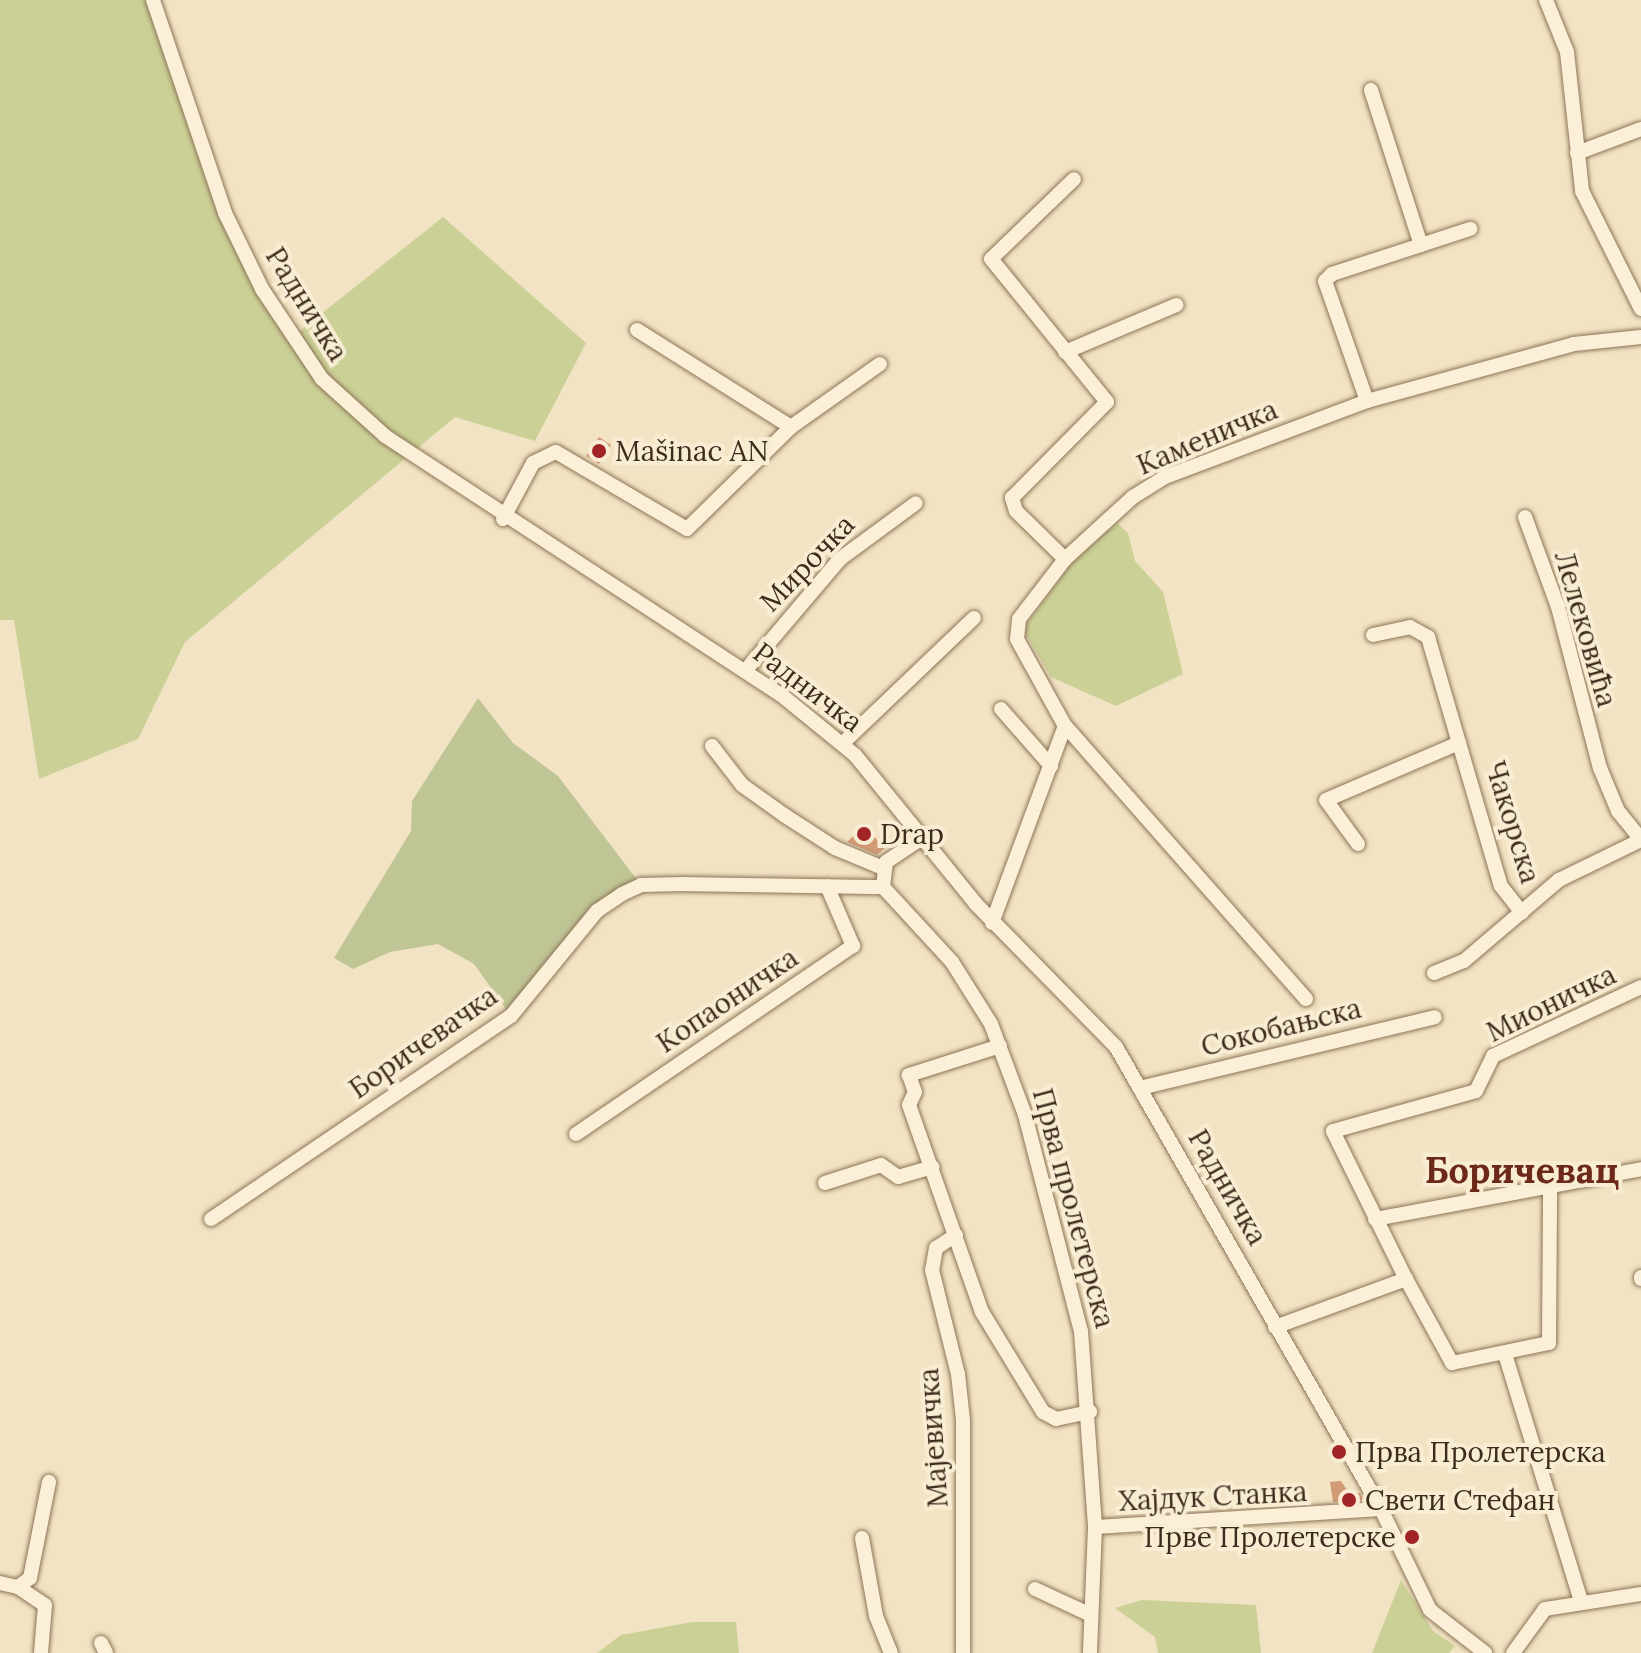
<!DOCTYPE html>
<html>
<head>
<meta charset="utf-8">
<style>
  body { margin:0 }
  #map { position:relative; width:1641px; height:1653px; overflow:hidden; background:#f1e3c3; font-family:Lora,serif }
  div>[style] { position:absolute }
  .green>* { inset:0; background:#cbd196 }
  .cemetery>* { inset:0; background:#c0c596 }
  .building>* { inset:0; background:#d29b76 }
  .roads { filter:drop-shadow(0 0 2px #8d7458) drop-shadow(0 0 2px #8d7458) }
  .minor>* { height:14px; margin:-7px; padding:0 7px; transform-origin:7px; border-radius:7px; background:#fbf0d7 }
  .dots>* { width:22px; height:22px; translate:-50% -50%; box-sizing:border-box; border:4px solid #f8edd3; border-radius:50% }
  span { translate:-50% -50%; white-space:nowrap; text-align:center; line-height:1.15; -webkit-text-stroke:8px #f8edd3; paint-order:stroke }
  .street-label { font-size:28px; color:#3c2c1d }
  .poi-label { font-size:28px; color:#3c2c1d }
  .left { translate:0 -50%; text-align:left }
  .right { translate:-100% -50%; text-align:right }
  .district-label { font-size:36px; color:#6c291a; font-weight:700 }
</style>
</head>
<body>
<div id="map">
  <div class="green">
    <div style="clip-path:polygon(0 0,148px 0,221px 219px,287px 341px,443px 217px,586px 343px,535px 441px,455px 417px,185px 642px,138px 739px,39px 779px,14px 620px,0 620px)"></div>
    <div style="clip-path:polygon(1117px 523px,1128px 533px,1135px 561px,1163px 592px,1183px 674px,1116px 706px,1051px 677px,1023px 629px,1077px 555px)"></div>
    <div style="clip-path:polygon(1401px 1580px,1433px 1631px,1455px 1646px,1449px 1653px,1372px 1653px)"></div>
    <div style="clip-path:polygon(1142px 1600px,1256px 1605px,1261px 1653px,1158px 1653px,1155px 1637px,1115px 1608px)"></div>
    <div style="clip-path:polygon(692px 1622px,736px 1622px,739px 1653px,597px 1653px,621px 1635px)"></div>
  </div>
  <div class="cemetery">
    <div style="clip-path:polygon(478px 698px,513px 743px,558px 776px,641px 885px,622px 894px,511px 1016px,474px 964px,438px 944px,390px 952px,353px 969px,334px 958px,411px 831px,412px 801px)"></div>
  </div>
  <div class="building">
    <div style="clip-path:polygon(599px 437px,611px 445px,599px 464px,586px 456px)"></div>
    <div style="clip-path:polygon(864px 826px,885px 848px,877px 855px,847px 842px)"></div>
    <div style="clip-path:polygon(1341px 1481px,1349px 1493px,1360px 1493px,1364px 1500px,1333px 1502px,1330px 1482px)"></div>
  </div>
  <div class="roads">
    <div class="minor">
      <div style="left:153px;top:0;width:225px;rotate:71.3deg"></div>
      <div style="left:225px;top:213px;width:85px;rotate:64deg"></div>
      <div style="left:262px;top:289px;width:108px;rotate:56.3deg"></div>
      <div style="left:322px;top:379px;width:85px;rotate:42.1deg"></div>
      <div style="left:385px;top:436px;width:478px;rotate:33.2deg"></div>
      <div style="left:785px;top:698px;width:90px;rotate:39.2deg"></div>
      <div style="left:855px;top:755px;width:192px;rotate:50.9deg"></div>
      <div style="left:976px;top:904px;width:200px;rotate:45.6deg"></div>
      <div style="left:1116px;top:1047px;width:533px;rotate:60.16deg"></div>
      <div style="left:1381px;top:1509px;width:112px;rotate:64.1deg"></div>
      <div style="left:1430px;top:1610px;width:70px;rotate:38deg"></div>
      <div style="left:1546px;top:0;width:56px;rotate:68deg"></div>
      <div style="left:1567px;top:52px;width:140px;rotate:83.8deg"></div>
      <div style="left:1582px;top:191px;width:132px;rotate:63.4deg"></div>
      <div style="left:1577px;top:153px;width:68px;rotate:-20.6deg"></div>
      <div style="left:1421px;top:245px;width:52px;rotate:-18.1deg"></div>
      <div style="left:637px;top:330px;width:182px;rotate:32.2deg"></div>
      <div style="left:1065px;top:352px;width:121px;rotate:-22.9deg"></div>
      <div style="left:1367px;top:401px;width:127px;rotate:-109.3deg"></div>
      <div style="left:1325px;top:281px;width:10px;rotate:-45deg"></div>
      <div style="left:1332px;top:274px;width:94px;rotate:-18deg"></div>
      <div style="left:1421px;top:245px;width:163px;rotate:-107.9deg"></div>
      <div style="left:1525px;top:517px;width:96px;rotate:69.9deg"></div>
      <div style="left:1558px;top:607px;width:166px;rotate:75.4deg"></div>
      <div style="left:1600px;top:768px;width:47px;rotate:67.3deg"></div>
      <div style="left:1618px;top:811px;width:36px;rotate:51deg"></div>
      <div style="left:503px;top:519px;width:64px;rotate:-61.8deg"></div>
      <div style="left:533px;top:463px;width:25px;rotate:-26deg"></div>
      <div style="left:556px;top:452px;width:152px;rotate:30.4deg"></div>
      <div style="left:687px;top:529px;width:146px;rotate:-44.4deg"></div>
      <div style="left:791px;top:427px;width:109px;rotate:-35.3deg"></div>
      <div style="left:1065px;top:559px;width:69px;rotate:-135.6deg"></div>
      <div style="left:1016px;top:511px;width:14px;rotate:-107deg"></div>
      <div style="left:1012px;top:498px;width:135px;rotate:-45.3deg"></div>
      <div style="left:1107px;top:402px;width:184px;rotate:-129deg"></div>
      <div style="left:991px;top:259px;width:115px;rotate:-43.9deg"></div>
      <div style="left:1373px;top:635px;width:38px;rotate:-12deg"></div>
      <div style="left:1410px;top:627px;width:21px;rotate:29deg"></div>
      <div style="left:1428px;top:637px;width:259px;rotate:73.7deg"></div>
      <div style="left:1501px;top:886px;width:34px;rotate:52deg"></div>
      <div style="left:745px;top:671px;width:147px;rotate:-49.7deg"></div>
      <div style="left:840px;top:559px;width:94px;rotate:-36.4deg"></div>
      <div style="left:1001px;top:709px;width:76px;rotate:48.7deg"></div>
      <div style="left:843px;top:743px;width:181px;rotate:-43.7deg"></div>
      <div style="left:712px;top:746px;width:49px;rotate:52.4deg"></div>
      <div style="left:742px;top:785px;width:52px;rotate:35.5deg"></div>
      <div style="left:784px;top:815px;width:61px;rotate:32.9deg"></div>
      <div style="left:835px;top:848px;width:52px;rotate:22.6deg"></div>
      <div style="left:922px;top:838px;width:43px;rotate:146.3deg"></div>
      <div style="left:886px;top:862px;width:25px;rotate:97deg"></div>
      <div style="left:883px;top:887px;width:102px;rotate:47.4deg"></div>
      <div style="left:952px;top:962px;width:73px;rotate:57.8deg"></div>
      <div style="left:991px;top:1024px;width:97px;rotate:69.5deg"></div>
      <div style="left:1025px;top:1115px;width:223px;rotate:75.5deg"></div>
      <div style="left:1081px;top:1331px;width:196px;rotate:85.9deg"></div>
      <div style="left:1095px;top:1527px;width:126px;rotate:92.3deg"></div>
      <div style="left:1358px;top:844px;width:54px;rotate:-126deg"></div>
      <div style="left:1326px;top:800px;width:145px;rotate:-23.2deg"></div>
      <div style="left:992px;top:923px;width:210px;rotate:-69.7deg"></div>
      <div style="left:1434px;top:973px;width:32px;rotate:-22deg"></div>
      <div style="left:1464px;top:961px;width:125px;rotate:-40.5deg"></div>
      <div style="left:1559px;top:880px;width:91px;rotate:-26deg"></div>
      <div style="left:1306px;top:999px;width:364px;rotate:-131.4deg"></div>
      <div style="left:1065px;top:726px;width:99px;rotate:-118.9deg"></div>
      <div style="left:1017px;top:639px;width:20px;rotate:-84deg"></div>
      <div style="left:1019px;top:619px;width:76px;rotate:-52.5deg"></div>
      <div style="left:1065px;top:559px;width:92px;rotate:-42.4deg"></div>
      <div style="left:1133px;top:497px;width:38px;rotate:-32deg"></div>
      <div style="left:1165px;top:477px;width:216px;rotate:-20.6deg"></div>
      <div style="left:1367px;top:401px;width:215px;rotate:-15.4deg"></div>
      <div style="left:1574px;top:344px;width:67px;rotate:-6deg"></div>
      <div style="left:1000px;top:1046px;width:96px;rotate:162.3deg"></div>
      <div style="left:909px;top:1075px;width:18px;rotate:71deg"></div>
      <div style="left:915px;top:1092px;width:14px;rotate:115deg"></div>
      <div style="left:909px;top:1105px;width:219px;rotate:70.6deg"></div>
      <div style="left:982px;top:1312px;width:117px;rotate:58.6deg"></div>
      <div style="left:1043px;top:1412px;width:15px;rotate:28deg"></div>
      <div style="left:1056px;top:1419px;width:35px;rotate:-12deg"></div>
      <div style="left:1140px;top:1088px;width:303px;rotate:-13.5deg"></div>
      <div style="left:576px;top:1134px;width:335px;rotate:-34.2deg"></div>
      <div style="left:853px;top:946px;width:65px;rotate:-113.4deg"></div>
      <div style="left:825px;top:1183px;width:59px;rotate:-17.8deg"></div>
      <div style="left:881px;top:1165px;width:21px;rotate:35deg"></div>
      <div style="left:898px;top:1177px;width:36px;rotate:-16deg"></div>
      <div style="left:211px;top:1219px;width:362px;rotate:-34.1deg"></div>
      <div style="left:511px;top:1016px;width:136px;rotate:-50.7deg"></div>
      <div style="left:597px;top:911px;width:30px;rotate:-34deg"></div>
      <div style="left:622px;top:894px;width:21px;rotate:-25deg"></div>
      <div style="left:641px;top:885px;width:43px;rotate:-1.3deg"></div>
      <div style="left:684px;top:884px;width:199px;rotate:0.9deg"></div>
      <div style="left:1375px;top:1219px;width:271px;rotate:-10.6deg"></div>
      <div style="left:956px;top:1235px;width:24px;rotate:147deg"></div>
      <div style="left:936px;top:1248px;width:22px;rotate:100deg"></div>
      <div style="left:932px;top:1270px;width:107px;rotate:76deg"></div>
      <div style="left:958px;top:1374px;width:46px;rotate:83.8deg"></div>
      <div style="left:963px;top:1420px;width:233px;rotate:90deg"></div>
      <div style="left:1641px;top:1277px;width:2px;rotate:90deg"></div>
      <div style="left:1406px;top:1279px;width:96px;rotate:61.3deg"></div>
      <div style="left:1452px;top:1363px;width:99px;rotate:-11.7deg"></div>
      <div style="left:1549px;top:1343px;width:159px;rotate:-89.6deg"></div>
      <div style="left:1275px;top:1327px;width:140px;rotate:-20.1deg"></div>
      <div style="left:1406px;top:1279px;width:165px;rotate:-116.3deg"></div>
      <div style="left:1333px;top:1131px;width:148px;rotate:-15.6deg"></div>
      <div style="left:1476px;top:1091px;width:39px;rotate:-64deg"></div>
      <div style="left:1493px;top:1056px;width:163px;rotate:-25deg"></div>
      <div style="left:1505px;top:1354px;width:258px;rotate:72.9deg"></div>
      <div style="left:1095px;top:1527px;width:287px;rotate:-3.6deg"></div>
      <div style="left:862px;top:1538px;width:79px;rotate:79.8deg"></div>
      <div style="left:876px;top:1616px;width:40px;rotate:68deg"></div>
      <div style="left:0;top:1583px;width:18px;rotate:13deg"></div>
      <div style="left:18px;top:1587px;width:15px;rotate:-37deg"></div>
      <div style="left:30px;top:1578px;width:98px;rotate:-78.8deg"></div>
      <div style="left:18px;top:1587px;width:32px;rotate:34deg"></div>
      <div style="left:45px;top:1605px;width:48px;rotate:94.8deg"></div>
      <div style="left:1035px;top:1589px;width:62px;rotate:24.9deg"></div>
      <div style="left:101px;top:1643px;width:11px;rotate:63deg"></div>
      <div style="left:1513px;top:1653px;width:54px;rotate:-54deg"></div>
      <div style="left:1545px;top:1609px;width:97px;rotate:-8.9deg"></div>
    </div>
  </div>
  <div class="dots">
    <div style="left:599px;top:451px;background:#a12427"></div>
    <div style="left:864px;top:834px;background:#a12427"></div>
    <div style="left:1339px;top:1452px;background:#a12427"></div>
    <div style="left:1349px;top:1500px;background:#a12427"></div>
    <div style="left:1412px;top:1537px;background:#a12427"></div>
  </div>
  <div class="street-label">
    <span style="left:307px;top:304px;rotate:58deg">Радничка</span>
    <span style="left:1207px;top:437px;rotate:-23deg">Каменичка</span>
    <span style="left:807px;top:563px;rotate:-46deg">Мирочка</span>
    <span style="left:1586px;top:629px;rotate:74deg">Лелековића</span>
    <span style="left:808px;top:687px;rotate:37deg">Радничка</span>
    <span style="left:1513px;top:822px;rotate:73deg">Чакорска</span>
    <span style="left:727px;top:1000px;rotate:-34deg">Копаоничка</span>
    <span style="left:1551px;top:1003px;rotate:-26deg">Мионичка</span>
    <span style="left:1281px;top:1027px;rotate:-14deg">Сокобањска</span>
    <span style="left:423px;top:1042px;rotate:-35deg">Боричевачка</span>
    <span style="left:1228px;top:1187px;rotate:60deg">Радничка</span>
    <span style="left:1074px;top:1208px;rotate:75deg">Прва пролетерска</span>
    <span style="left:933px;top:1438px;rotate:-94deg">Мајевичка</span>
    <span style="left:1213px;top:1496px;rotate:-3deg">Хајдук Станка</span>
  </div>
  <div class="poi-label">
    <span class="left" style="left:615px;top:451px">Mašinac AN</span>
    <span class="left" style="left:880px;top:834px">Drap</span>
    <span class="left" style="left:1355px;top:1452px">Прва Пролетерска</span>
    <span class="left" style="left:1365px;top:1500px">Свети Стефан</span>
    <span class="right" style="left:1396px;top:1537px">Прве Пролетерске</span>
  </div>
  <div class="district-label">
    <span style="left:1522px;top:1171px">Боричевац</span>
  </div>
</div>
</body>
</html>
